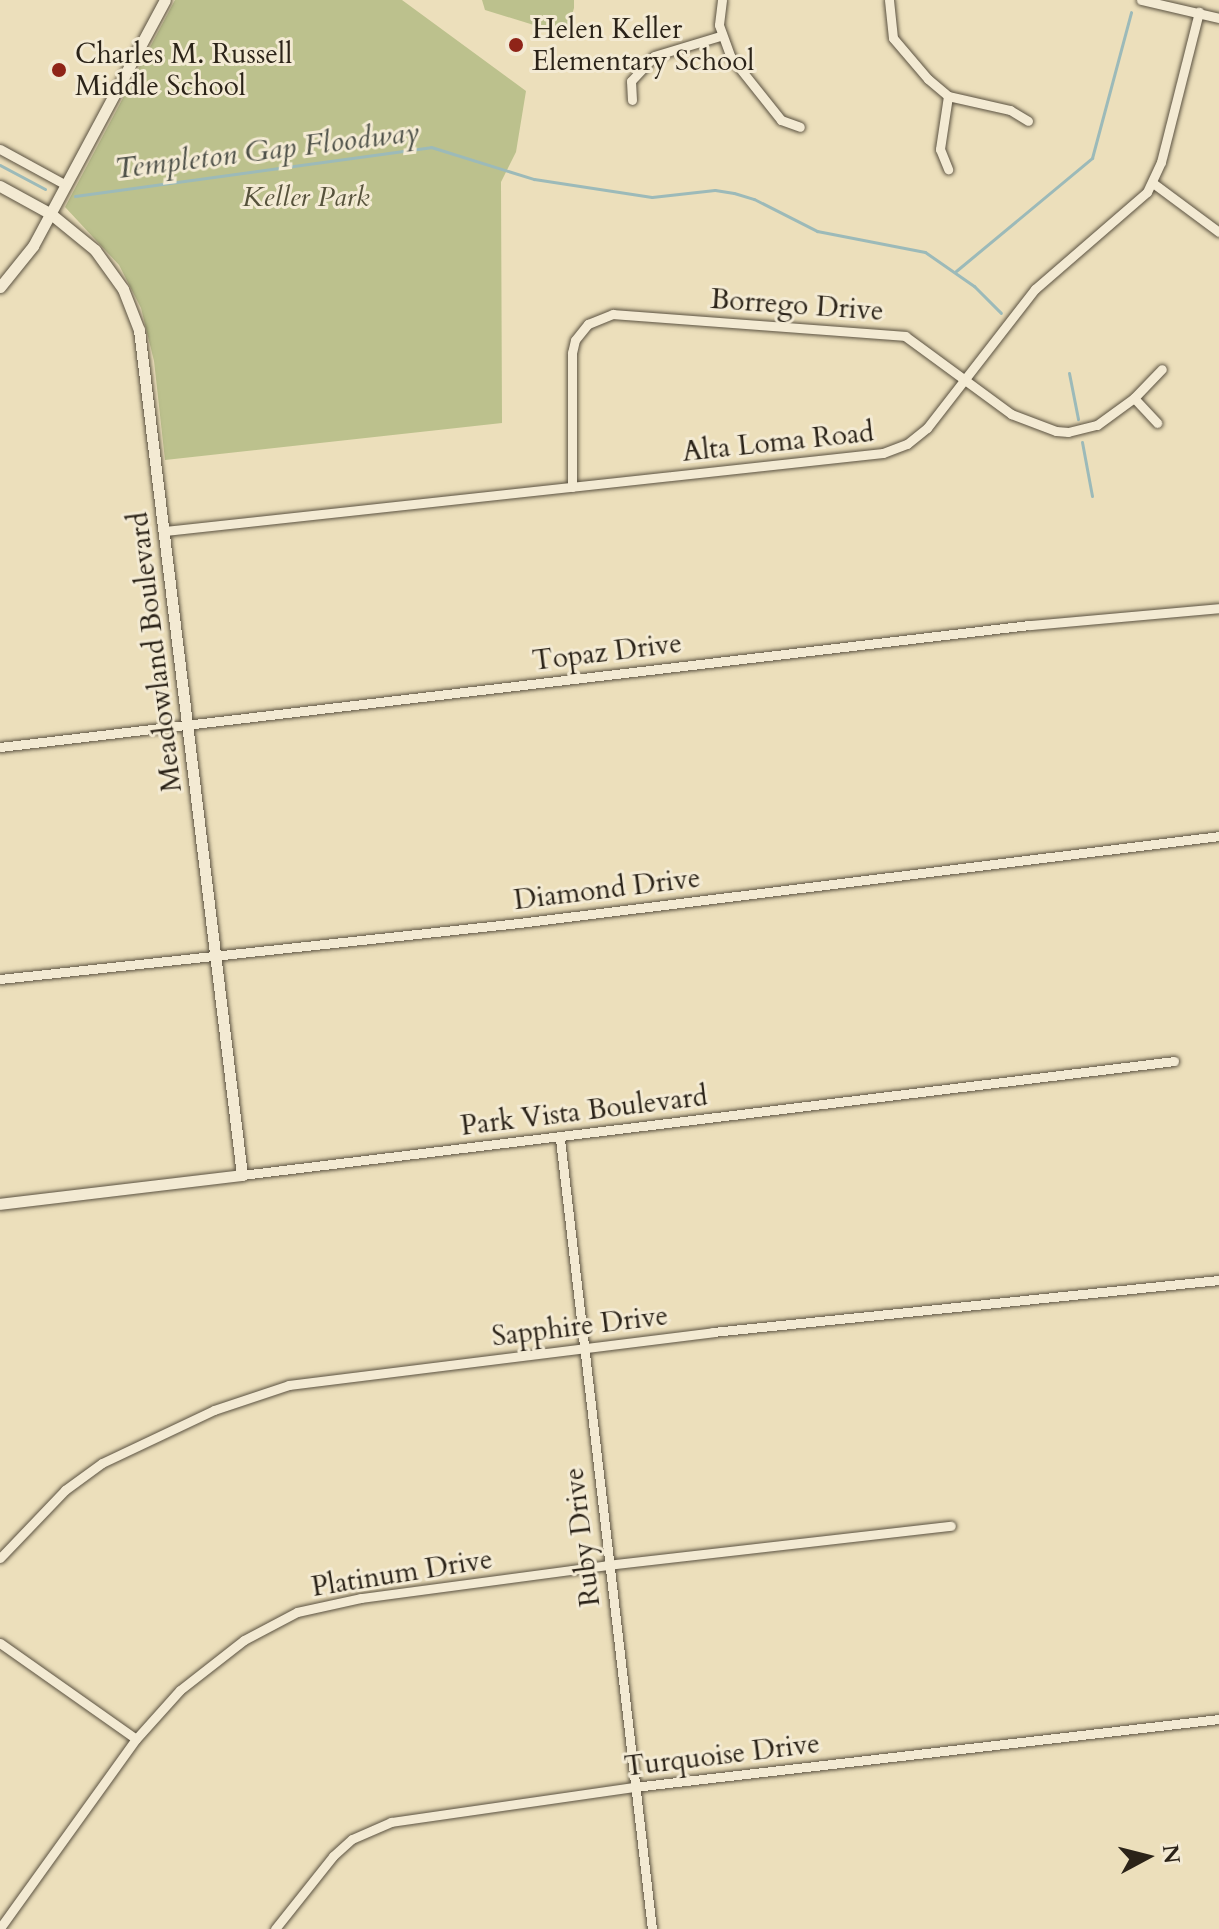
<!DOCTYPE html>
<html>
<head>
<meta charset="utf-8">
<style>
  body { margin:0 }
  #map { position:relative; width:1219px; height:1929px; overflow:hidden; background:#ecdfbb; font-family:Cardo,serif }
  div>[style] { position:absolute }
  .green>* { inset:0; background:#bcc18d }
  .stream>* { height:3px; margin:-1.5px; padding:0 1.5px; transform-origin:1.5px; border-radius:1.5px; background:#9cbab9 }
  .roads { filter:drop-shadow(0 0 2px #5b5241) drop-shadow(0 0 2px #5b5241) }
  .minor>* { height:9px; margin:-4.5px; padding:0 4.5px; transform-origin:4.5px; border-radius:4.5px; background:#f3ead3 }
  .tertiary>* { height:11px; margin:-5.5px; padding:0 5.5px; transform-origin:5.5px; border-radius:5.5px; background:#f3ead3 }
  .dots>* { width:22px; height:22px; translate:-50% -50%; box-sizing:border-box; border:4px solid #f3ead3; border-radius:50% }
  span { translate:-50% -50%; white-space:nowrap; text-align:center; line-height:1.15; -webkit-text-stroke:6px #f3ead3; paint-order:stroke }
  .poi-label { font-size:28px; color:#2b2318 }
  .left { translate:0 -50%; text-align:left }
  .park-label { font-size:28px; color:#56523b; font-style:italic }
  .street-label { font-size:28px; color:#2b2318 }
  .water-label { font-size:30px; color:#4d5048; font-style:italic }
  .north { position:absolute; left:1107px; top:1817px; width:80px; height:80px; -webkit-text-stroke:6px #f3ead3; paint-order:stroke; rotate:83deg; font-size:22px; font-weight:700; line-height:32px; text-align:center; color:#2b2318 }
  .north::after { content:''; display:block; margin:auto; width:28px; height:36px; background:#2b2318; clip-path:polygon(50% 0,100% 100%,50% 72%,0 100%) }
</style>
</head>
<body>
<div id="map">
  <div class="green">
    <div style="clip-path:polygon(175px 0,402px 0,526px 91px,516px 152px,501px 182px,502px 423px,165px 460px,154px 361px,141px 308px,119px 265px,65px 207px)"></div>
    <div style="clip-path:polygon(482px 0,574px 0,574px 8px,566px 35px,485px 10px)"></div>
  </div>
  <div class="stream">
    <div style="left:0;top:165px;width:51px;rotate:28.1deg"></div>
    <div style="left:75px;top:196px;width:359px;rotate:-7.8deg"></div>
    <div style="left:431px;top:147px;width:108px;rotate:17.3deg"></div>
    <div style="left:534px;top:179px;width:119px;rotate:8.7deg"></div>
    <div style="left:652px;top:197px;width:63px;rotate:-6.3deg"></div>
    <div style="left:715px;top:190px;width:19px;rotate:9deg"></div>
    <div style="left:734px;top:193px;width:21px;rotate:17deg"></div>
    <div style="left:754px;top:199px;width:71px;rotate:26.9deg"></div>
    <div style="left:817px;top:231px;width:110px;rotate:11deg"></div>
    <div style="left:925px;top:252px;width:60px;rotate:34.8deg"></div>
    <div style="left:974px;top:286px;width:38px;rotate:45deg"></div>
    <div style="left:956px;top:271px;width:177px;rotate:-39.7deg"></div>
    <div style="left:1092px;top:158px;width:151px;rotate:-75deg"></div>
    <div style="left:1069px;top:373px;width:47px;rotate:78.9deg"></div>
    <div style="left:1082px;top:442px;width:55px;rotate:79.5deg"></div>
  </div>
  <div class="roads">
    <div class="minor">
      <div style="left:722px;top:0;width:25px;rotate:97deg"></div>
      <div style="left:719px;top:25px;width:33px;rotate:70deg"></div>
      <div style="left:730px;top:56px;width:82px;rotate:51.4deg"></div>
      <div style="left:781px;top:120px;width:20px;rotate:20deg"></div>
      <div style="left:889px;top:0;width:38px;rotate:84deg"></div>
      <div style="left:893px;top:38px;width:54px;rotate:49.5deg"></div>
      <div style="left:928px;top:79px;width:26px;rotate:40deg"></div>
      <div style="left:948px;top:96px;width:64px;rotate:12.7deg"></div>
      <div style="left:1010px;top:110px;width:21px;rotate:31deg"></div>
      <div style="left:1141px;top:0;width:80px;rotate:13deg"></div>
      <div style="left:948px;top:96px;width:54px;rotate:98.6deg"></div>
      <div style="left:940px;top:149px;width:22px;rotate:68deg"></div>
      <div style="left:632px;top:100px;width:19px;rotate:-93deg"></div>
      <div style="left:631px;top:81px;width:34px;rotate:-47deg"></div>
      <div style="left:654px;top:56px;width:69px;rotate:-16.9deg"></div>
      <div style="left:0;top:149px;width:75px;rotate:28.6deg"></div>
      <div style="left:1153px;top:183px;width:82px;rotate:36.6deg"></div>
      <div style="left:1134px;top:398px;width:34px;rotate:47deg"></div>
      <div style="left:572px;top:487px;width:134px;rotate:-90deg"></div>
      <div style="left:572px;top:353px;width:13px;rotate:-77deg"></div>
      <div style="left:575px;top:340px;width:21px;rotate:-51deg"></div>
      <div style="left:588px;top:324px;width:27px;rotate:-22deg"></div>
      <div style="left:613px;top:314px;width:293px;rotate:4.3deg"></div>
      <div style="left:905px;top:336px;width:132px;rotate:36.3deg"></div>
      <div style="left:1011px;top:414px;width:48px;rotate:20.7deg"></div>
      <div style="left:1056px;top:431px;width:12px;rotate:5deg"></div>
      <div style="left:1068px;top:432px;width:30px;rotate:-14deg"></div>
      <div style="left:1097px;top:425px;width:46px;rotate:-36.1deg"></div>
      <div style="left:1134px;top:398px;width:40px;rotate:-46deg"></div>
      <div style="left:165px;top:531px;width:722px;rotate:-6.2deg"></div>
      <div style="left:883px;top:453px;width:26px;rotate:-21deg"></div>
      <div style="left:907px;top:444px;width:26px;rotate:-39deg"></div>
      <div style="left:927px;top:428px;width:176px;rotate:-52.2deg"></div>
      <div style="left:1035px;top:289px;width:148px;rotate:-40.9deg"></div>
      <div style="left:1147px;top:192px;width:33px;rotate:-65deg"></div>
      <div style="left:1161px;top:162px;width:155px;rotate:-75.8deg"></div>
      <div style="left:0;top:747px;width:1037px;rotate:-6.76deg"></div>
      <div style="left:1030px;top:625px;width:190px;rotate:-5.1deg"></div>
      <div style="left:0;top:979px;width:522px;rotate:-6.16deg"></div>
      <div style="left:519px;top:923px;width:705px;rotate:-7.08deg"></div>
      <div style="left:560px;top:1139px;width:795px;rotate:83.36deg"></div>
      <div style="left:242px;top:1175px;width:939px;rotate:-6.97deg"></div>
      <div style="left:0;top:1558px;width:94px;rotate:-46.3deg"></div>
      <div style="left:65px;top:1490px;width:46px;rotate:-36.1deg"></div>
      <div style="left:102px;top:1463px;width:124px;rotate:-25.3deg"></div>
      <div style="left:214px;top:1410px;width:79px;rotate:-18.4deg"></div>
      <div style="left:289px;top:1385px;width:427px;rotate:-7.1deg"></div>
      <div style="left:713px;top:1332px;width:509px;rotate:-5.87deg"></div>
      <div style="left:0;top:1643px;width:166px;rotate:35.2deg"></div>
      <div style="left:0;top:1928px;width:233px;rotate:-54.3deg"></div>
      <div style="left:136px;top:1739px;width:66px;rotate:-48.1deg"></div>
      <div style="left:180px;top:1690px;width:81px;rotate:-38deg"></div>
      <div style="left:244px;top:1640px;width:60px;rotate:-27.8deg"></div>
      <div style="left:297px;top:1612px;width:66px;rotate:-12.3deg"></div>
      <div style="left:361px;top:1598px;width:248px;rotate:-7.6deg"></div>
      <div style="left:607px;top:1565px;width:346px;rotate:-6.5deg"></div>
      <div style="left:275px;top:1929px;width:93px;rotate:-51.5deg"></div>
      <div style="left:333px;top:1856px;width:25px;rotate:-42deg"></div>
      <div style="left:352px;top:1839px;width:43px;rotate:-23.6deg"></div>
      <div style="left:391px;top:1822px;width:246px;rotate:-8.2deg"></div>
      <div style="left:634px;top:1787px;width:589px;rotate:-6.63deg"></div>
    </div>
    <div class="tertiary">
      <div style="left:0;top:186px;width:58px;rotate:28.8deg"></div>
      <div style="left:51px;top:214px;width:57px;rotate:39.3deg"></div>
      <div style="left:95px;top:250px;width:48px;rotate:54.3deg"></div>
      <div style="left:123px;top:289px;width:44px;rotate:68.7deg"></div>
      <div style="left:139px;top:330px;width:851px;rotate:83.05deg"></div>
      <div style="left:242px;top:1175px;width:244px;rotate:173.2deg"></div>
      <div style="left:0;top:287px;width:53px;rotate:-51.2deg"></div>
      <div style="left:33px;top:246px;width:279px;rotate:-61.8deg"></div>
    </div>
  </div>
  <div class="dots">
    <div style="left:516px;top:45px;background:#8f2418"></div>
    <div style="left:59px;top:70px;background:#8f2418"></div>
  </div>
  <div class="poi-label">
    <span class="left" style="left:532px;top:45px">Helen Keller<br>Elementary School</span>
    <span class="left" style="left:75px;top:70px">Charles M. Russell<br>Middle School</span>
  </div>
  <div class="park-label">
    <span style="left:306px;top:197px">Keller Park</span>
  </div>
  <div class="street-label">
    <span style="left:797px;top:305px;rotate:4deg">Borrego Drive</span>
    <span style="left:778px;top:442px;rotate:-6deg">Alta Loma Road</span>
    <span style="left:155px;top:652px;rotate:-97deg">Meadowland Boulevard</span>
    <span style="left:607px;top:652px;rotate:-7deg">Topaz Drive</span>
    <span style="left:607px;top:889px;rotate:-7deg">Diamond Drive</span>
    <span style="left:584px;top:1111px;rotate:-7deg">Park Vista Boulevard</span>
    <span style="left:580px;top:1326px;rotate:-7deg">Sapphire Drive</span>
    <span style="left:582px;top:1537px;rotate:-97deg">Ruby Drive</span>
    <span style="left:402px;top:1573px;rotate:-9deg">Platinum Drive</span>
    <span style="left:722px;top:1755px;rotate:-7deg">Turquoise Drive</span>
  </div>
  <div class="water-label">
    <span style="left:267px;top:151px;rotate:-7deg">Templeton Gap Floodway</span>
  </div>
  <div class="north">N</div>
</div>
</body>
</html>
